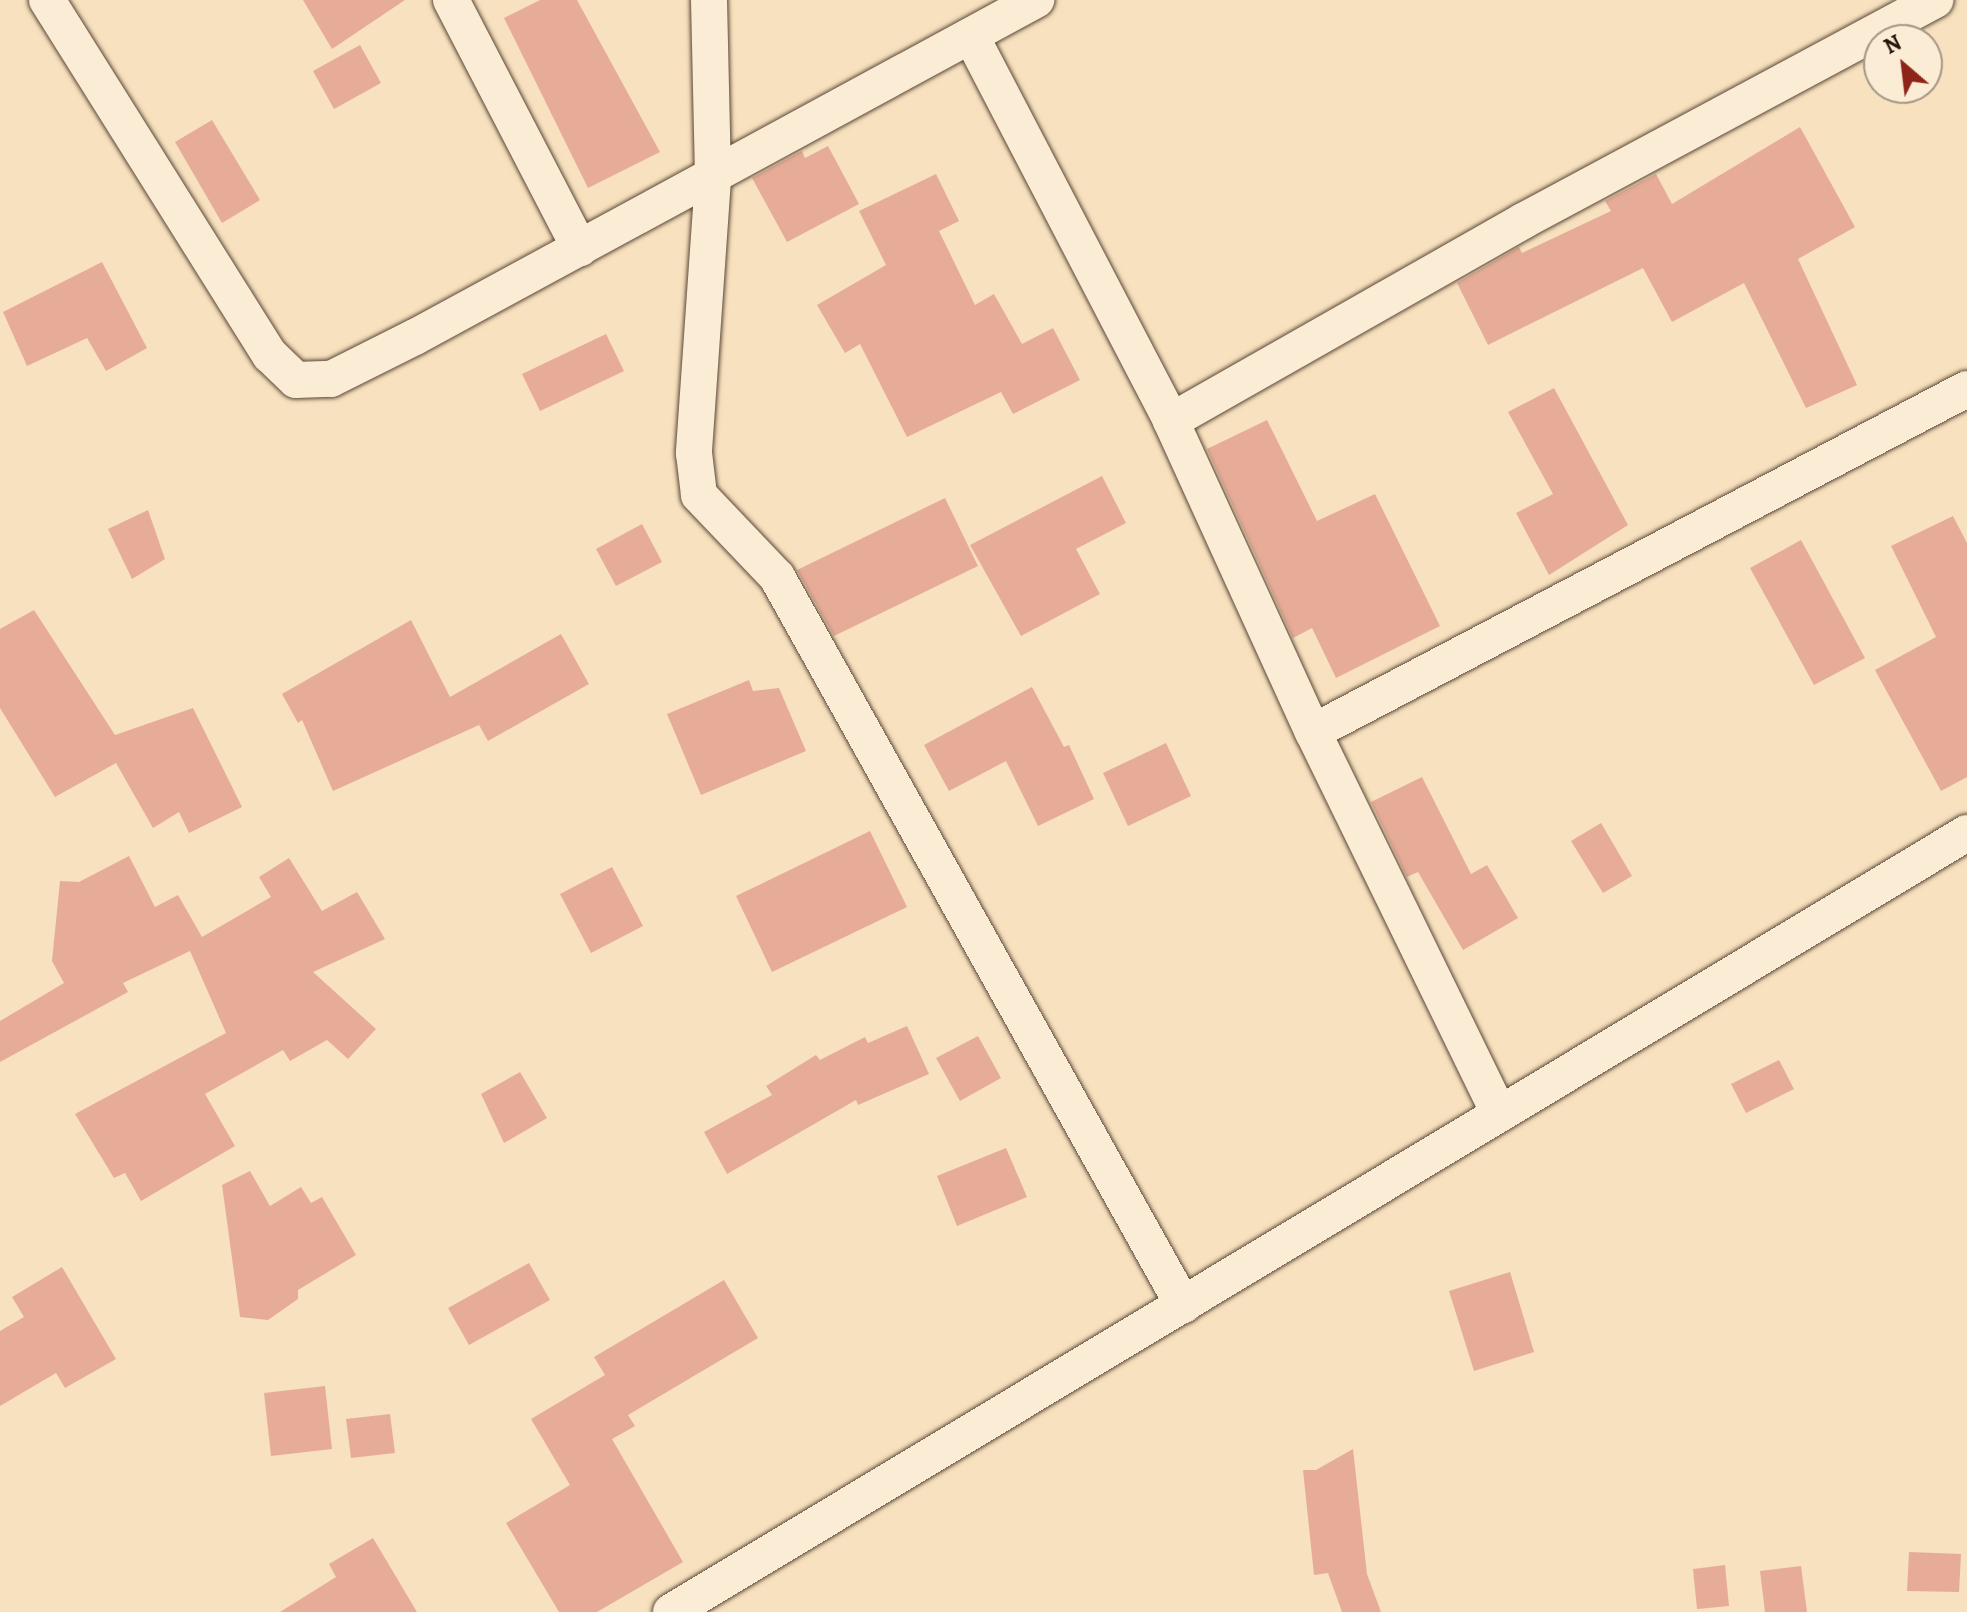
<!DOCTYPE html>
<html>
<head>
<meta charset="utf-8">
<style>
  body { margin:0 }
  #map { position:relative; width:1967px; height:1612px; overflow:hidden; background:#f8e1be; font-family:Alegreya,serif }
  div>[style] { position:absolute }
  .building>* { inset:0; background:#e7ac98 }
  .roads { filter:drop-shadow(0 0 2px #5a4738) drop-shadow(0 0 2px #5a4738) }
  .street>* { height:36px; margin:-18px; padding:0 18px; transform-origin:18px; border-radius:18px; background:#faecd5 }
  span { translate:-50% -50%; white-space:nowrap; text-align:center; line-height:1.15; -webkit-text-stroke:6px #faecd5; paint-order:stroke }
  .north { position:absolute; left:1863px; top:24px; width:80px; height:80px; box-sizing:border-box; background:#faecd5; border:2px solid #a59684; border-radius:50%; rotate:332deg; font-size:22px; font-weight:700; line-height:32px; text-align:center; color:#25140b }
  .north::after { content:''; display:block; margin:auto; width:28px; height:36px; background:#8f2418; clip-path:polygon(50% 0,100% 100%,50% 72%,0 100%) }
</style>
</head>
<body>
<div id="map">
  <div class="building">
    <div style="clip-path:polygon(303px 0,405px 0,332px 49px)"></div>
    <div style="clip-path:polygon(540px 0,577px 0,660px 152px,588px 188px,504px 18px)"></div>
    <div style="clip-path:polygon(360px 45px,381px 83px,334px 109px,313px 71px)"></div>
    <div style="clip-path:polygon(212px 120px,260px 200px,222px 223px,175px 142px)"></div>
    <div style="clip-path:polygon(1800px 127px,1855px 227px,1798px 259px,1857px 385px,1806px 408px,1744px 283px,1672px 322px,1643px 268px,1488px 345px,1457px 283px,1519px 247px,1522px 253px,1611px 211px,1605px 201px,1656px 174px,1672px 204px)"></div>
    <div style="clip-path:polygon(828px 146px,859px 204px,787px 242px,752px 178px,802px 151px,805px 158px)"></div>
    <div style="clip-path:polygon(936px 174px,959px 221px,939px 231px,975px 305px,994px 294px,1022px 344px,1053px 328px,1080px 380px,1013px 414px,1001px 392px,907px 437px,860px 344px,845px 353px,817px 305px,886px 265px,859px 211px)"></div>
    <div style="clip-path:polygon(102px 262px,147px 348px,106px 371px,87px 338px,27px 366px,3px 312px)"></div>
    <div style="clip-path:polygon(606px 334px,624px 371px,540px 411px,522px 374px)"></div>
    <div style="clip-path:polygon(1554px 388px,1628px 525px,1549px 575px,1516px 513px,1553px 494px,1508px 412px)"></div>
    <div style="clip-path:polygon(1267px 420px,1317px 521px,1375px 494px,1440px 626px,1336px 678px,1312px 628px,1293px 638px,1207px 449px)"></div>
    <div style="clip-path:polygon(1102px 476px,1126px 523px,1076px 549px,1100px 594px,1021px 636px,970px 545px)"></div>
    <div style="clip-path:polygon(945px 498px,978px 566px,834px 636px,797px 570px)"></div>
    <div style="clip-path:polygon(148px 510px,165px 559px,132px 579px,108px 529px)"></div>
    <div style="clip-path:polygon(1953px 516px,1967px 543px,1967px 777px,1941px 791px,1875px 670px,1936px 637px,1891px 546px)"></div>
    <div style="clip-path:polygon(642px 524px,662px 562px,616px 586px,596px 549px)"></div>
    <div style="clip-path:polygon(1801px 540px,1865px 658px,1814px 685px,1750px 568px)"></div>
    <div style="clip-path:polygon(34px 610px,115px 735px,193px 708px,242px 807px,189px 833px,179px 812px,153px 828px,116px 763px,55px 797px,0 708px,0 629px)"></div>
    <div style="clip-path:polygon(411px 620px,450px 697px,561px 634px,589px 684px,488px 741px,479px 725px,333px 791px,302px 720px,298px 723px,282px 694px)"></div>
    <div style="clip-path:polygon(749px 680px,753px 691px,779px 688px,806px 751px,701px 795px,667px 714px)"></div>
    <div style="clip-path:polygon(1032px 687px,1064px 747px,1069px 745px,1094px 799px,1038px 826px,1006px 761px,949px 791px,924px 745px)"></div>
    <div style="clip-path:polygon(1166px 743px,1191px 796px,1128px 826px,1103px 773px)"></div>
    <div style="clip-path:polygon(1422px 777px,1471px 874px,1487px 865px,1518px 918px,1463px 950px,1418px 872px,1407px 877px,1371px 802px)"></div>
    <div style="clip-path:polygon(1601px 823px,1632px 876px,1603px 893px,1571px 841px)"></div>
    <div style="clip-path:polygon(870px 831px,907px 907px,772px 972px,736px 896px)"></div>
    <div style="clip-path:polygon(129px 856px,155px 907px,178px 895px,202px 937px,271px 897px,259px 877px,289px 858px,322px 911px,357px 892px,385px 939px,313px 972px,376px 1029px,348px 1059px,327px 1040px,290px 1061px,283px 1050px,205px 1094px,235px 1146px,141px 1201px,125px 1173px,114px 1178px,75px 1114px,226px 1033px,190px 951px,123px 983px,128px 992px,0 1062px,0 1021px,64px 983px,52px 961px,60px 881px,79px 882px)"></div>
    <div style="clip-path:polygon(612px 867px,643px 926px,591px 953px,560px 894px)"></div>
    <div style="clip-path:polygon(907px 1026px,929px 1074px,858px 1105px,856px 1100px,727px 1174px,704px 1132px,772px 1095px,766px 1086px,816px 1055px,820px 1060px,865px 1037px,868px 1043px)"></div>
    <div style="clip-path:polygon(978px 1036px,1001px 1078px,960px 1101px,936px 1058px)"></div>
    <div style="clip-path:polygon(1779px 1060px,1794px 1089px,1746px 1113px,1731px 1084px)"></div>
    <div style="clip-path:polygon(520px 1072px,547px 1118px,504px 1143px,481px 1094px)"></div>
    <div style="clip-path:polygon(1006px 1148px,1027px 1197px,957px 1226px,937px 1176px)"></div>
    <div style="clip-path:polygon(250px 1171px,270px 1206px,301px 1187px,311px 1203px,322px 1197px,356px 1255px,298px 1290px,298px 1299px,268px 1320px,240px 1317px,222px 1185px)"></div>
    <div style="clip-path:polygon(529px 1263px,550px 1300px,469px 1345px,448px 1308px)"></div>
    <div style="clip-path:polygon(62px 1267px,116px 1359px,65px 1388px,56px 1373px,0 1406px,0 1331px,24px 1317px,12px 1297px)"></div>
    <div style="clip-path:polygon(1510px 1272px,1534px 1352px,1474px 1371px,1449px 1291px)"></div>
    <div style="clip-path:polygon(724px 1280px,758px 1338px,628px 1415px,635px 1426px,612px 1439px,683px 1562px,597px 1612px,559px 1612px,506px 1523px,570px 1485px,531px 1419px,605px 1375px,594px 1357px)"></div>
    <div style="clip-path:polygon(325px 1386px,332px 1449px,271px 1456px,264px 1393px)"></div>
    <div style="clip-path:polygon(390px 1414px,395px 1453px,351px 1458px,346px 1419px)"></div>
    <div style="clip-path:polygon(1353px 1449px,1367px 1574px,1381px 1612px,1342px 1612px,1328px 1573px,1314px 1575px,1303px 1470px,1316px 1470px)"></div>
    <div style="clip-path:polygon(373px 1538px,417px 1612px,280px 1612px,336px 1577px,329px 1564px)"></div>
    <div style="clip-path:polygon(1909px 1552px,1961px 1554px,1959px 1592px,1907px 1591px)"></div>
    <div style="clip-path:polygon(1725px 1565px,1729px 1606px,1697px 1609px,1693px 1569px)"></div>
    <div style="clip-path:polygon(1801px 1566px,1807px 1612px,1765px 1612px,1760px 1571px)"></div>
  </div>
  <div class="roads">
    <div class="street">
      <div style="left:47px;top:0;width:419px;rotate:57.9deg"></div>
      <div style="left:270px;top:355px;width:36px;rotate:44deg"></div>
      <div style="left:296px;top:380px;width:35px;rotate:-2deg"></div>
      <div style="left:331px;top:379px;width:94px;rotate:-26.6deg"></div>
      <div style="left:415px;top:337px;width:707px;rotate:-28.49deg"></div>
      <div style="left:451px;top:0;width:280px;rotate:62.6deg"></div>
      <div style="left:709px;top:0;width:179px;rotate:88.7deg"></div>
      <div style="left:713px;top:179px;width:275px;rotate:94deg"></div>
      <div style="left:694px;top:453px;width:42px;rotate:83.2deg"></div>
      <div style="left:699px;top:495px;width:113px;rotate:46.4deg"></div>
      <div style="left:777px;top:577px;width:834px;rotate:60.85deg"></div>
      <div style="left:971px;top:36px;width:434px;rotate:62.5deg"></div>
      <div style="left:1171px;top:421px;width:342px;rotate:65.5deg"></div>
      <div style="left:1313px;top:732px;width:425px;rotate:64deg"></div>
      <div style="left:1171px;top:421px;width:405px;rotate:-29.6deg"></div>
      <div style="left:1523px;top:221px;width:468px;rotate:-28.2deg"></div>
      <div style="left:1313px;top:732px;width:738px;rotate:-27.68deg"></div>
      <div style="left:671px;top:1612px;width:1512px;rotate:-31.01deg"></div>
    </div>
  </div>
  <div class="north">N</div>
</div>
</body>
</html>
